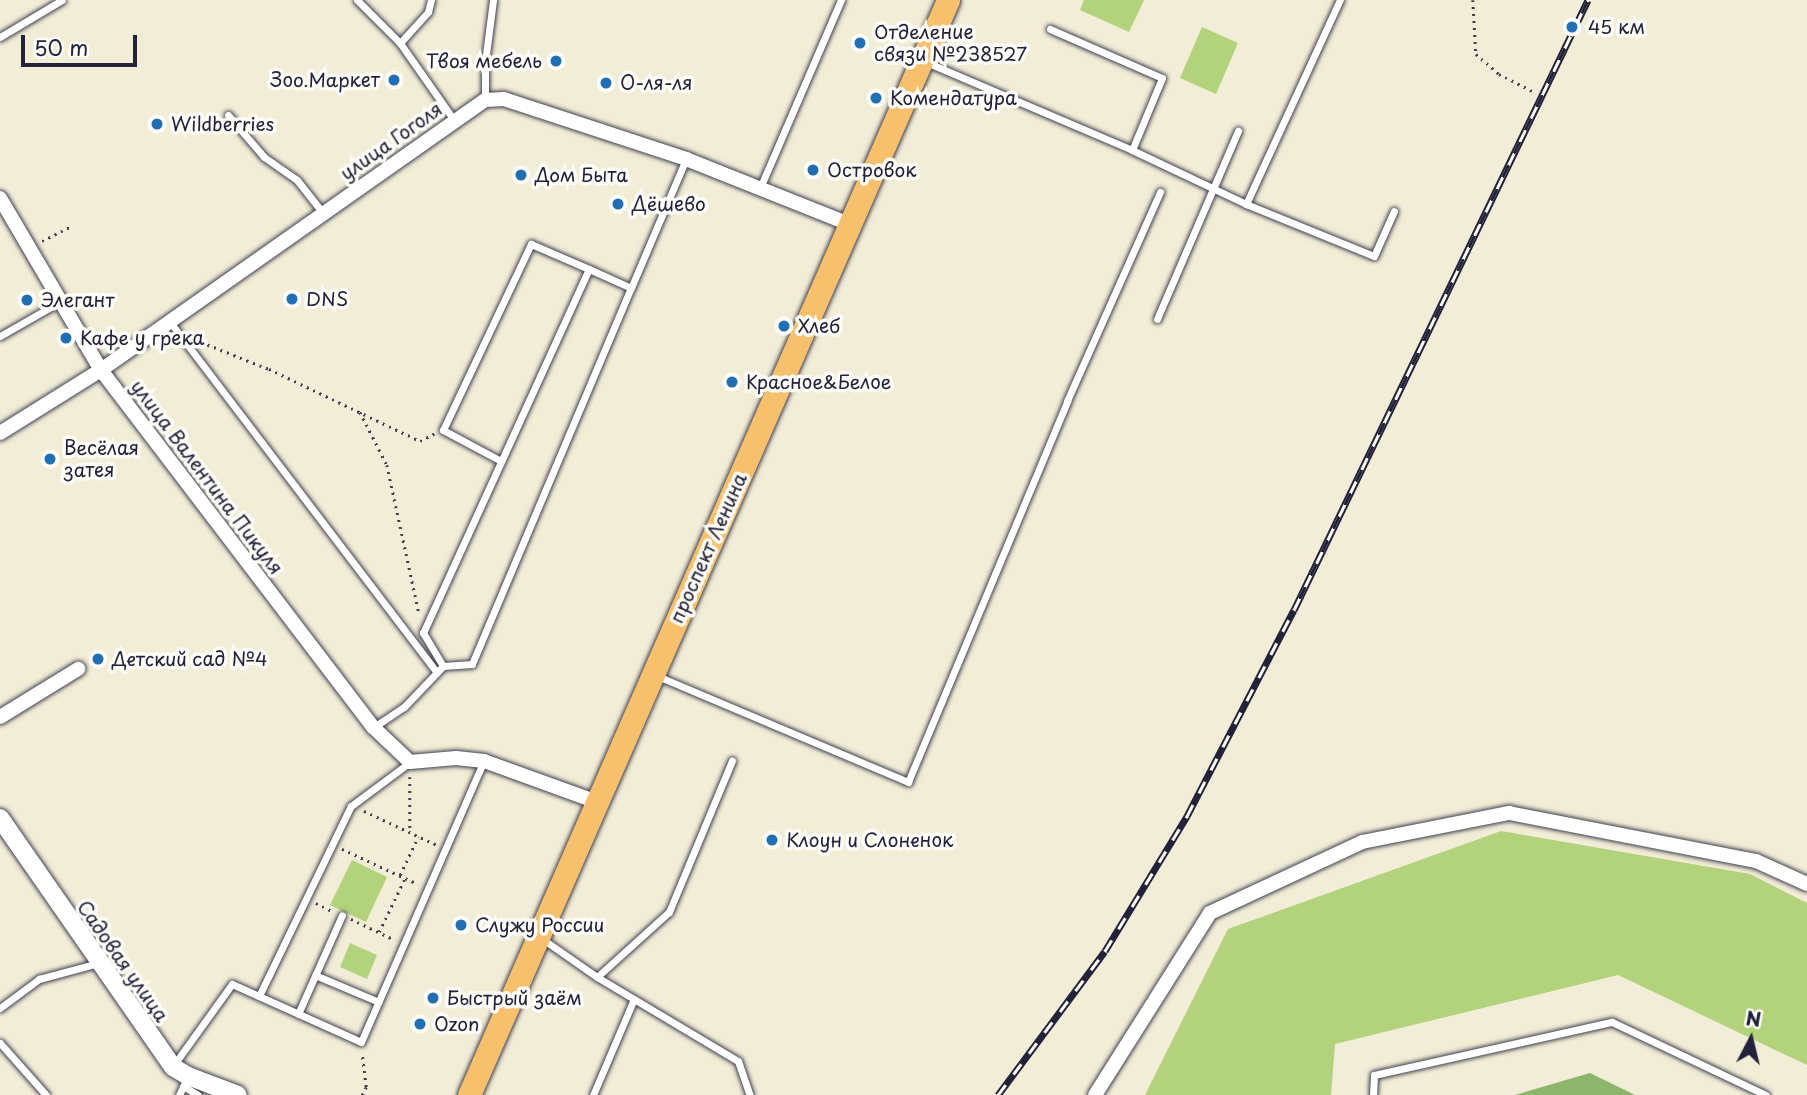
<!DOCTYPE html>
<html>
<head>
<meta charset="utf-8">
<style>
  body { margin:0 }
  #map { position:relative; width:1807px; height:1095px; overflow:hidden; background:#f2edd6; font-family:"Playpen Sans",sans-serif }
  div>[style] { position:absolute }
  .green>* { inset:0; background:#b2d37b }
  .forest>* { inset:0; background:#8db56b }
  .path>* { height:2.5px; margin-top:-1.25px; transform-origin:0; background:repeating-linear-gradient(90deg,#414052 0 2px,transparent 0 7px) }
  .roads { filter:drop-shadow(0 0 2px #414052) drop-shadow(0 0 2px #414052) }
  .service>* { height:7px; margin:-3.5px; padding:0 3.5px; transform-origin:3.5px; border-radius:3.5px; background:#fff }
  .minor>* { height:14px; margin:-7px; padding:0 7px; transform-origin:7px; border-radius:7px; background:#fff }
  .tertiary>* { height:18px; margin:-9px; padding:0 9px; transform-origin:9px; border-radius:9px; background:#fff }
  .primary>* { height:23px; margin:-11.5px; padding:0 11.5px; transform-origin:11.5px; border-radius:11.5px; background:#f7c06c }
  .rail>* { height:7px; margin-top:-3.5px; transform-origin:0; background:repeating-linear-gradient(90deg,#fdfcf7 0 13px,#22223b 0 26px); box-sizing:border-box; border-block:2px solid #22223b }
  .dots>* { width:19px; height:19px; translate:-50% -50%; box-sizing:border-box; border:4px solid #fdfcf7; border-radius:50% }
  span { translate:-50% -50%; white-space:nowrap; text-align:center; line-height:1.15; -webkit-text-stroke:7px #fdfcf7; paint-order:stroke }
  .poi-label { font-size:19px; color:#22223b }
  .left { translate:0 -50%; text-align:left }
  .right { translate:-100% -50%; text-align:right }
  .street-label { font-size:19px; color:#22223b }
  .north { position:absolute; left:1716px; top:1004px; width:70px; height:70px; -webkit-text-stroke:5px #fdfcf7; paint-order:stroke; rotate:7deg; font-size:19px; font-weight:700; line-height:28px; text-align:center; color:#22223b }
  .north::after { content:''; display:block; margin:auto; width:24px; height:32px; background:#22223b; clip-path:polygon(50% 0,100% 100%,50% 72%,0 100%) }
  .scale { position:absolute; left:21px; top:35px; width:116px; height:32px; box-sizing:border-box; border:4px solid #22223b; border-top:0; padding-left:9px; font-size:21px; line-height:24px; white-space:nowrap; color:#22223b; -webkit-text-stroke:5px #fdfcf7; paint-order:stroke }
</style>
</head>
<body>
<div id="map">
  <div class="green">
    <div style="clip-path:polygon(1084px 0,1144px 0,1129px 32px,1080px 10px)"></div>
    <div style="clip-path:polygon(1202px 27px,1238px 43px,1216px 94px,1180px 78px)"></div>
    <div style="clip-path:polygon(1501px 831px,1750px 874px,1807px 903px,1807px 1065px,1618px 975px,1335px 1044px,1331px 1095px,1145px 1095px,1228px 929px)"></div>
    <div style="clip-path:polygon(352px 860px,387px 877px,366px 922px,330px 905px)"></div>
    <div style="clip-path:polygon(350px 943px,377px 955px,367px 979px,340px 967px)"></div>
  </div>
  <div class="forest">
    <div style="clip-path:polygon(1590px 1073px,1635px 1095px,1515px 1095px)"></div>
  </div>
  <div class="path">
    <div style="left:1473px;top:0;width:54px;rotate:86.8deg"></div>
    <div style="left:1476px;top:54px;width:30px;rotate:41deg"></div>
    <div style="left:1499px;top:74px;width:38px;rotate:27deg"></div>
    <div style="left:42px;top:241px;width:33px;rotate:-27deg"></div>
    <div style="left:201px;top:342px;width:73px;rotate:21.7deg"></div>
    <div style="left:269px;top:369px;width:167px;rotate:25.5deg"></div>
    <div style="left:420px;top:441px;width:16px;rotate:-27deg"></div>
    <div style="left:360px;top:412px;width:59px;rotate:63deg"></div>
    <div style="left:387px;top:465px;width:151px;rotate:77.8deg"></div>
    <div style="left:410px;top:777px;width:56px;rotate:90deg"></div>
    <div style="left:364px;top:811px;width:81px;rotate:25deg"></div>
    <div style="left:342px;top:849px;width:84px;rotate:24.7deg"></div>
    <div style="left:400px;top:875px;width:42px;rotate:-64.7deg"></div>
    <div style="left:316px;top:903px;width:18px;rotate:27deg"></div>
    <div style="left:351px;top:919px;width:49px;rotate:25.5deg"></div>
    <div style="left:379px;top:932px;width:60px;rotate:-64.3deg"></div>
    <div style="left:362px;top:1095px;width:9px;rotate:-63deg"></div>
    <div style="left:366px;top:1087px;width:33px;rotate:-97deg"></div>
  </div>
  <div class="roads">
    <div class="service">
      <div style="left:357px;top:0;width:61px;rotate:45deg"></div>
      <div style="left:431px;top:0;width:12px;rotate:104deg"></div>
      <div style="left:428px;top:12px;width:42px;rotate:132.1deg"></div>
      <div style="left:400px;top:43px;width:94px;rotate:55deg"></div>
      <div style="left:1050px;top:29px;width:122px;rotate:23.6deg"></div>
      <div style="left:1162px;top:78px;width:78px;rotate:112.6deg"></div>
      <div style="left:0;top:37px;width:72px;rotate:-30.8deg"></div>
      <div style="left:926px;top:62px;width:224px;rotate:23.1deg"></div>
      <div style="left:1132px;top:150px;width:126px;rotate:25.3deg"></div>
      <div style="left:1246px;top:204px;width:138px;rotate:22.1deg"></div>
      <div style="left:1374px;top:256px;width:49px;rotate:-66deg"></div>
      <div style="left:485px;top:100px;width:38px;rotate:-90deg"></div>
      <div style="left:485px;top:62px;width:63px;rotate:-82.6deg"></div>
      <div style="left:228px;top:115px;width:55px;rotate:49.4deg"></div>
      <div style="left:264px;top:157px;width:40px;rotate:34.9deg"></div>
      <div style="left:297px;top:180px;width:42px;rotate:51.8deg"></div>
      <div style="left:760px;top:188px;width:205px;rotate:-66.7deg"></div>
      <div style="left:1246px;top:204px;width:225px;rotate:-65.3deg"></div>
      <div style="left:1157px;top:319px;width:205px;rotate:-66.7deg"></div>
      <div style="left:170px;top:322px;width:440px;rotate:52.7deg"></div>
      <div style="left:0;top:336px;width:70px;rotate:-29.8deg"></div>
      <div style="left:501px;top:461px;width:66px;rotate:-151.9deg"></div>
      <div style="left:443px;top:430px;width:206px;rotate:-64.7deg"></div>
      <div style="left:531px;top:244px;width:63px;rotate:23.3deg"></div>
      <div style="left:443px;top:666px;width:39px;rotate:-121deg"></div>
      <div style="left:423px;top:633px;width:400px;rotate:-65.5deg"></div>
      <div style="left:589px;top:269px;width:46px;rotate:24.3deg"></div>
      <div style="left:631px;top:288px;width:140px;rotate:-66.9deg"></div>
      <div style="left:655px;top:675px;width:275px;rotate:22.9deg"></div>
      <div style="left:908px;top:782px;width:413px;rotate:-67.3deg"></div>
      <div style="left:1067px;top:401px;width:229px;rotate:-66deg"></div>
      <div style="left:374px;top:727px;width:36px;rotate:-34deg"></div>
      <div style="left:404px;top:707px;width:57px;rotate:-46.4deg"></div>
      <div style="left:443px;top:666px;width:29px;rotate:-4deg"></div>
      <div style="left:472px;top:664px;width:408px;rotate:-67.1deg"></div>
      <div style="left:541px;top:938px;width:68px;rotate:34.9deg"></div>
      <div style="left:597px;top:977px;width:164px;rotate:30.8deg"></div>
      <div style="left:738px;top:1061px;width:36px;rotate:71deg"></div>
      <div style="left:315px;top:975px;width:69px;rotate:22.9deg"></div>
      <div style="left:597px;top:977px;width:97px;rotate:-42.1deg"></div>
      <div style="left:669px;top:912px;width:164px;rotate:-67.4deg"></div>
      <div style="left:259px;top:996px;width:211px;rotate:-64.2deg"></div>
      <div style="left:351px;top:806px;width:74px;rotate:-36.7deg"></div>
      <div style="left:0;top:1008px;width:49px;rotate:-36.6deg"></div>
      <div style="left:39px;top:979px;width:61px;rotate:-15.2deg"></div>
      <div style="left:298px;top:1014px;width:108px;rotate:-66deg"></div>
      <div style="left:0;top:1043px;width:69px;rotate:48.5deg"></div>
      <div style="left:173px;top:1066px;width:101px;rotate:-54.3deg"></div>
      <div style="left:232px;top:984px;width:141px;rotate:24.2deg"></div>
      <div style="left:361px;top:1042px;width:307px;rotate:-66.4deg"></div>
      <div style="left:183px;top:1086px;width:17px;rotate:31deg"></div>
      <div style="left:179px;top:1095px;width:20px;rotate:-63deg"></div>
      <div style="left:593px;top:1095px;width:104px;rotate:-66.9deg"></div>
      <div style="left:1373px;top:1095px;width:20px;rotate:-87deg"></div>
      <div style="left:1374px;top:1075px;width:244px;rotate:-12.6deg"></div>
      <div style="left:1612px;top:1022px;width:170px;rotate:25.4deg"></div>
    </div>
    <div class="minor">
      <div style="left:0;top:198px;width:199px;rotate:59.6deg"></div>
      <div style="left:101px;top:370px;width:449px;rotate:52.7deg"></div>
      <div style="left:373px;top:727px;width:51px;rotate:43.4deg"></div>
      <div style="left:410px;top:762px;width:46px;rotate:-5deg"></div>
      <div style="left:456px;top:758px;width:28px;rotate:6deg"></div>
      <div style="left:484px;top:761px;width:120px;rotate:19.9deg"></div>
      <div style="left:0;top:433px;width:119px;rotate:-32deg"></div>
      <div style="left:101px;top:370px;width:469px;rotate:-35.1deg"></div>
      <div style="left:485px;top:100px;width:19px;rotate:-3deg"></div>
      <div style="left:504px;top:99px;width:192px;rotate:18.2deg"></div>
      <div style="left:686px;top:159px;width:175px;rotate:21.7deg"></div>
      <div style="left:0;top:717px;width:92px;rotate:-31.6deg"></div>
      <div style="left:1095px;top:1095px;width:215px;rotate:-57.7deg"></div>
      <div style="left:1210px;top:913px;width:168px;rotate:-25deg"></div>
      <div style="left:1362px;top:842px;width:150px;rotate:-11.2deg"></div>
      <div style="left:1509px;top:813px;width:252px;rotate:11deg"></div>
      <div style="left:1756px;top:861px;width:56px;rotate:24.3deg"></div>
    </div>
    <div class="tertiary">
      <div style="left:0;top:818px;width:303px;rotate:55.2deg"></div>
      <div style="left:173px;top:1067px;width:17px;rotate:31deg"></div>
      <div style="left:188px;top:1076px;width:53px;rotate:20.8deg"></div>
    </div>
    <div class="primary">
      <div style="left:469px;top:1095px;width:1195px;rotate:-66.37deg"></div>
    </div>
  </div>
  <div class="rail">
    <div style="left:998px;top:1095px;width:179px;rotate:-53.4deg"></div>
    <div style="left:1105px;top:951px;width:158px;rotate:-58.7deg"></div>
    <div style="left:1187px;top:816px;width:232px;rotate:-62.6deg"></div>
    <div style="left:1294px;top:610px;width:677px;rotate:-64.27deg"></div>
  </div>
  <div class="dots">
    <div style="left:1572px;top:27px;background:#1f6fb2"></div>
    <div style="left:860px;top:43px;background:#1f6fb2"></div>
    <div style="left:556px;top:61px;background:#1f6fb2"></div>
    <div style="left:394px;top:80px;background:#1f6fb2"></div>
    <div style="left:606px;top:83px;background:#1f6fb2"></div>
    <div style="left:876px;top:98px;background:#1f6fb2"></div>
    <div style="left:157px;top:124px;background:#1f6fb2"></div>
    <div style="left:813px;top:170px;background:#1f6fb2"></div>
    <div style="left:521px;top:175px;background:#1f6fb2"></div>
    <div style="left:618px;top:204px;background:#1f6fb2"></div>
    <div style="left:292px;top:299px;background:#1f6fb2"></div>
    <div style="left:27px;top:300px;background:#1f6fb2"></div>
    <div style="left:784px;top:326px;background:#1f6fb2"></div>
    <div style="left:66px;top:338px;background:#1f6fb2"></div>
    <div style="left:732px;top:382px;background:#1f6fb2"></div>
    <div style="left:50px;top:459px;background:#1f6fb2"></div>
    <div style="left:98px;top:659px;background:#1f6fb2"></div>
    <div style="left:772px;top:840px;background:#1f6fb2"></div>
    <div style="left:461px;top:925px;background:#1f6fb2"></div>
    <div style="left:433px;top:998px;background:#1f6fb2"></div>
    <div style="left:420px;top:1024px;background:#1f6fb2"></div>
  </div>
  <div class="poi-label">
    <span class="left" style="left:1588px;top:27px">45 км</span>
    <span class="left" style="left:874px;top:43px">Отделение<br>связи №238527</span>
    <span class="right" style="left:542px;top:61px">Твоя мебель</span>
    <span class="right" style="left:380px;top:80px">Зоо.Маркет</span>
    <span class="left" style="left:620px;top:83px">О-ля-ля</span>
    <span class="left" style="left:890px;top:98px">Комендатура</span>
    <span class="left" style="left:171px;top:124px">Wildberries</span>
    <span class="left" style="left:827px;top:170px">Островок</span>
    <span class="left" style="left:535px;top:175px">Дом Быта</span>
    <span class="left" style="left:632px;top:204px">Дёшево</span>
    <span class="left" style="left:306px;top:299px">DNS</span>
    <span class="left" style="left:41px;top:300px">Элегант</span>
    <span class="left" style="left:798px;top:326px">Хлеб</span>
    <span class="left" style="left:80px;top:338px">Кафе у грека</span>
    <span class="left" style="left:746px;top:382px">Красное&amp;Белое</span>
    <span class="left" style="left:64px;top:459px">Весёлая<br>затея</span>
    <span class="left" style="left:112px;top:659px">Детский сад №4</span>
    <span class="left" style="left:786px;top:840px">Клоун и Слоненок</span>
    <span class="left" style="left:475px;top:925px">Служу России</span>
    <span class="left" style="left:447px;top:998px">Быстрый заём</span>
    <span class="left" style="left:434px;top:1024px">Ozon</span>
  </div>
  <div class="street-label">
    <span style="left:391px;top:141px;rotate:-35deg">улица Гоголя</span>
    <span style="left:207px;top:477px;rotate:53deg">улица Валентина Пикуля</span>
    <span style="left:708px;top:548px;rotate:-66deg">проспект Ленина</span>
    <span style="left:123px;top:961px;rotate:55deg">Садовая улица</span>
  </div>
  <div class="north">N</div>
  <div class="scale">50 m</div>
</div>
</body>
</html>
